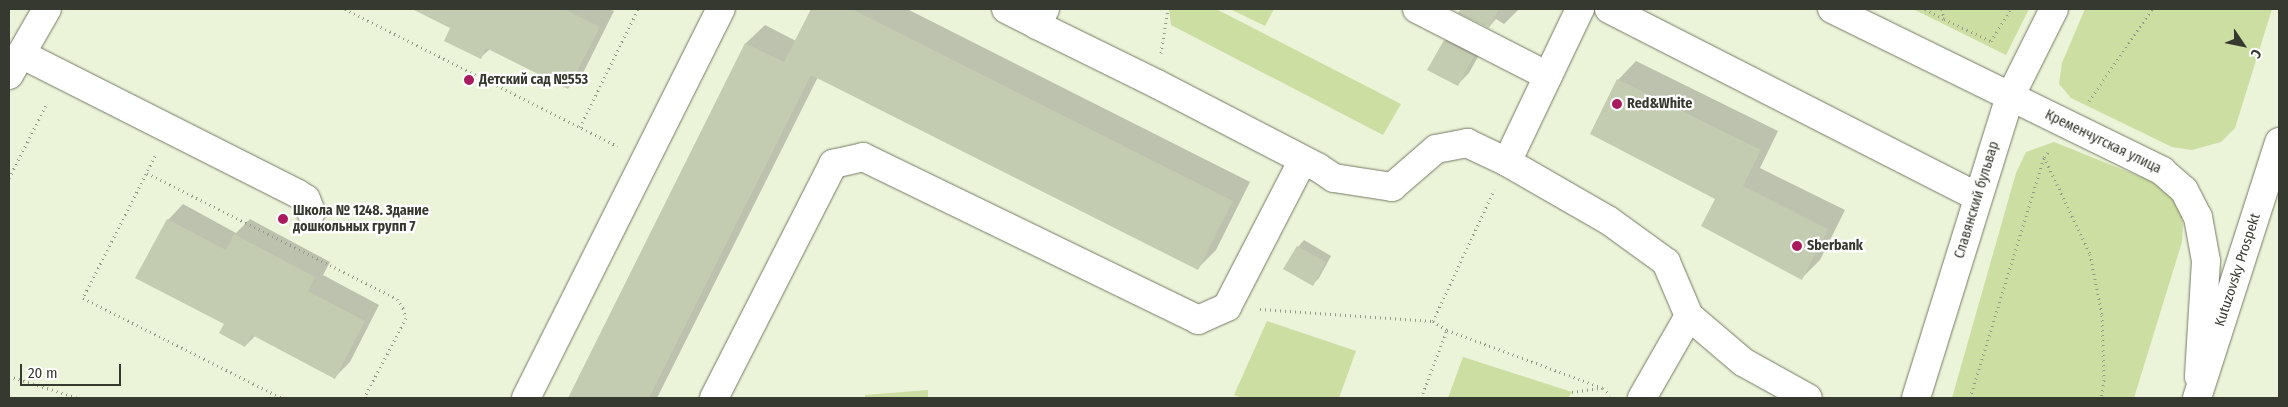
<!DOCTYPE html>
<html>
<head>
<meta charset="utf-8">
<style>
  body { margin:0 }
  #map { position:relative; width:2288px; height:407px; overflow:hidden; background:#ebf3d9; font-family:"Fira Sans Condensed",sans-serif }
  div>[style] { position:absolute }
  .green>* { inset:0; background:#ccdea2 }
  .shadow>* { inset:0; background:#0003 }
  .building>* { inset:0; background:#c3cbb1 }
  .path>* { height:3px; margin-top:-1.5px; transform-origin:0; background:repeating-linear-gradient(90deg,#969b89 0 1px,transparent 0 5px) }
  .roads { filter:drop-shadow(0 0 1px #747b64) drop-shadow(0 0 1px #747b64) }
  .minor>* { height:28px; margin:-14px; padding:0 14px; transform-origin:14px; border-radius:14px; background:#fff }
  .major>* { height:28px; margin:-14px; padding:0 14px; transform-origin:14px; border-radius:14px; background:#fff }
  .dots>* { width:14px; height:14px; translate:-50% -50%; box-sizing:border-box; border:2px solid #fff; border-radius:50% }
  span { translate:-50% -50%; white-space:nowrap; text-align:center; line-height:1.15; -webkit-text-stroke:4.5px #fff; paint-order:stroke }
  .poi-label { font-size:14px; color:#36392f; font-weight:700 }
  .left { translate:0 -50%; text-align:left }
  .street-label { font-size:14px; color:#36392f }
  .frame { position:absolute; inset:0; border:10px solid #36392f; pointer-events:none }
  .north { position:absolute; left:2218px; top:20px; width:50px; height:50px; -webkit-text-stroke:4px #fff; paint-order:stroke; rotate:124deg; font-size:14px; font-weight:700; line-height:20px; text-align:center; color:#36392f }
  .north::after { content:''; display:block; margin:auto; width:18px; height:22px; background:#36392f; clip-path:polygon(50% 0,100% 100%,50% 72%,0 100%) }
  .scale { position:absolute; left:20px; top:364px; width:101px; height:22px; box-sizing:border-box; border:2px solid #36392f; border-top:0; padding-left:6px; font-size:15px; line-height:18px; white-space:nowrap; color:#36392f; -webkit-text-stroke:4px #fff; paint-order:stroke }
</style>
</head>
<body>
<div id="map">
  <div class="green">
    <div style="clip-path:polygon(1169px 9px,1216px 9px,1401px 104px,1383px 135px,1171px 25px)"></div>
    <div style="clip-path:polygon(1230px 9px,1274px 9px,1265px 26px)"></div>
    <div style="clip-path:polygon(1913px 9px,2029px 9px,2006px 55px)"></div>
    <div style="clip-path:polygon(2085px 9px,2272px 9px,2235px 128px,2221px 142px,2192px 150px,2172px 147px,2071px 98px,2059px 84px,2062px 63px)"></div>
    <div style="clip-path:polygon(2054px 142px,2166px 187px,2180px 203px,2183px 224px,2182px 242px,2134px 398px,1952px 398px,2016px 173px,2026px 152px)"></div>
    <div style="clip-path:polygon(1267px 321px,1356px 351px,1339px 398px,1242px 398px,1234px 395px)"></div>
    <div style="clip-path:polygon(1463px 357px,1572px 392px,1568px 398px,1448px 398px)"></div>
    <div style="clip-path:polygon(928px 390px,928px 398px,865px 398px,865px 395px)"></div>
  </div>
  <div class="shadow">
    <div style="clip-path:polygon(415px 9px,609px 9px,614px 11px,583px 73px,568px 88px,490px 49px,480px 58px,452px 28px)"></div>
    <div style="clip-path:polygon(812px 9px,907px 9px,1250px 182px,1216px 250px,1198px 268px,818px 77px,657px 398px,569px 398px,746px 43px,765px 25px,796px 41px)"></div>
    <div style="clip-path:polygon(1462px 9px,1519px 9px,1504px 24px,1496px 19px,1489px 27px,1460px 12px)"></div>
    <div style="clip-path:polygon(1457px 29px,1485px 44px,1469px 73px,1457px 85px,1445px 41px)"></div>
    <div style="clip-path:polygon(1636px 61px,1778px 131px,1760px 168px,1845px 210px,1820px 260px,1802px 278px,1716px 198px,1618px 80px)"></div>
    <div style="clip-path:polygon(183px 204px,236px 233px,250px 219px,330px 262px,323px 275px,379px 305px,350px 362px,335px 377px,256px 335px,245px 346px,226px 324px,168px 220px)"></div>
    <div style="clip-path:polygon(1304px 240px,1331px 256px,1319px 278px,1313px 284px,1298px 247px)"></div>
  </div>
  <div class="building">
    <div style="clip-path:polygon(412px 9px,564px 9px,600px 27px,568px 89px,486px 48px,481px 59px,444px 41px,450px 28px)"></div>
    <div style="clip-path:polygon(811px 9px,852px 9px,1233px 201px,1198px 270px,811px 75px,649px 398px,568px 398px,745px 43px,784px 62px)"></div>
    <div style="clip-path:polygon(1461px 9px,1499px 9px,1489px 28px,1458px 13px)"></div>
    <div style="clip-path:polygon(1444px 40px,1474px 56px,1458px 86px,1427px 70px)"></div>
    <div style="clip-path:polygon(1617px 79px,1761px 150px,1743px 186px,1828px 229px,1802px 280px,1701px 226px,1715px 199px,1590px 134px)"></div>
    <div style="clip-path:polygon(167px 219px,226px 250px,234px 234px,315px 277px,308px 291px,365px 321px,335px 379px,252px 335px,245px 347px,219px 333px,224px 324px,135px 278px)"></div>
    <div style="clip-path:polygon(1297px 246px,1326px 262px,1313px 286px,1283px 269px)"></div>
  </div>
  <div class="path">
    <div style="left:345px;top:9px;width:305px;rotate:26.7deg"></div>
    <div style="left:1925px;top:9px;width:21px;rotate:28deg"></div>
    <div style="left:1942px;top:9px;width:10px;rotate:79deg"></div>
    <div style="left:1944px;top:19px;width:52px;rotate:25.1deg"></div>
    <div style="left:1991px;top:41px;width:38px;rotate:-58deg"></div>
    <div style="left:1161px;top:53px;width:45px;rotate:-81deg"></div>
    <div style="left:2089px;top:101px;width:112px;rotate:-55.6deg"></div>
    <div style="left:580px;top:127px;width:131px;rotate:-63.8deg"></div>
    <div style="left:155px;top:156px;width:159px;rotate:116.9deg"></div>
    <div style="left:83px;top:298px;width:223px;rotate:26.7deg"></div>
    <div style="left:2044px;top:157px;width:107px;rotate:64.6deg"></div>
    <div style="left:2090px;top:254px;width:62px;rotate:78.9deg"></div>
    <div style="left:2102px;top:315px;width:65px;rotate:88.2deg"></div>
    <div style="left:2104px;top:380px;width:18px;rotate:99deg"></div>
    <div style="left:147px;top:173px;width:280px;rotate:26.7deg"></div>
    <div style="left:397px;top:299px;width:11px;rotate:56deg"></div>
    <div style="left:403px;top:308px;width:10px;rotate:73deg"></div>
    <div style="left:406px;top:318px;width:90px;rotate:117.7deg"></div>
    <div style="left:9px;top:178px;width:84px;rotate:-63.1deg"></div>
    <div style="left:1260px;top:309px;width:173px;rotate:4deg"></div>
    <div style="left:1433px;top:321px;width:17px;rotate:33deg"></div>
    <div style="left:1433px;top:321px;width:145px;rotate:-65deg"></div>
    <div style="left:9px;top:376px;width:72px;rotate:17.7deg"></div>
    <div style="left:1572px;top:392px;width:30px;rotate:-8deg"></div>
    <div style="left:1421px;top:398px;width:73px;rotate:-69.1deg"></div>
    <div style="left:1447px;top:330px;width:166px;rotate:20.4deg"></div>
    <div style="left:1603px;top:388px;width:10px;rotate:45deg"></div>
    <div style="left:1970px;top:398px;width:252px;rotate:-72.9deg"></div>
    <div style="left:2044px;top:157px;width:8px;rotate:-50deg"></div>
  </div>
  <div class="roads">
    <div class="minor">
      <div style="left:1006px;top:9px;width:35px;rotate:27deg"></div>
      <div style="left:1045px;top:9px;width:18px;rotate:117deg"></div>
      <div style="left:1037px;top:25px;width:134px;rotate:26.2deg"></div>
      <div style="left:1157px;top:84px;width:182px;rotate:27.4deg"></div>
      <div style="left:1319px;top:168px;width:18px;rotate:34deg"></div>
      <div style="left:1334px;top:178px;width:59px;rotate:8.8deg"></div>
      <div style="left:1392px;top:187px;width:58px;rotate:-40.8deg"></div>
      <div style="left:1436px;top:149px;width:32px;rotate:-11deg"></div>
      <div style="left:1467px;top:143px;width:44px;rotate:25.4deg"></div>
      <div style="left:1507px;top:162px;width:116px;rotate:29.9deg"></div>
      <div style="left:1608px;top:220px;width:72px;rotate:35.9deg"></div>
      <div style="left:1666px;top:262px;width:59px;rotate:66.9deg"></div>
      <div style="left:1689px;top:316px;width:71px;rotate:40.4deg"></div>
      <div style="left:1743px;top:362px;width:74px;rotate:29deg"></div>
      <div style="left:1417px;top:9px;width:147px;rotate:27.1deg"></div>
      <div style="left:1609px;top:9px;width:414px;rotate:27deg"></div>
      <div style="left:1832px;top:9px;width:368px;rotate:26.1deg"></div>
      <div style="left:2162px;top:171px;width:29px;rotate:41deg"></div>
      <div style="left:2184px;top:190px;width:30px;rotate:63deg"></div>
      <div style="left:2198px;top:217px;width:45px;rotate:79.7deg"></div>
      <div style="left:2206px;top:261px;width:116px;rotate:93.5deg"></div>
      <div style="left:21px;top:54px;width:310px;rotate:26.8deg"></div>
      <div style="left:298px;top:194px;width:9px;rotate:32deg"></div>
      <div style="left:306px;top:199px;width:14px;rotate:69deg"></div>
      <div style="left:9px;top:75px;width:76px;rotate:-60.1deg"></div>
      <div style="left:1507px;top:162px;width:170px;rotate:-64.5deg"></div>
      <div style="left:526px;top:398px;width:435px;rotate:-63.4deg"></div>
      <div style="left:714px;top:398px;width:263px;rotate:-63deg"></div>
      <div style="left:833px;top:164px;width:31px;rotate:-13deg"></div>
      <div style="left:863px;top:157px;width:373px;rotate:25.9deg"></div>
      <div style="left:1198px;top:320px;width:32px;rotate:-24deg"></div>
      <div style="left:1227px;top:307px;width:165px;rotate:-62.7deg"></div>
      <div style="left:1642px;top:398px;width:95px;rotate:-60.2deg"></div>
      <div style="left:1916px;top:398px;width:315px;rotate:-72.7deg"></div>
      <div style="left:2010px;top:97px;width:98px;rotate:-63.4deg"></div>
    </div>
    <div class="major">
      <div style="left:2197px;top:398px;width:269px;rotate:-72.2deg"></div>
    </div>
  </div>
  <div class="dots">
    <div style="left:469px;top:80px;background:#a81b5c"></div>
    <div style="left:1617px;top:104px;background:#a81b5c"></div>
    <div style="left:283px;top:219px;background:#a81b5c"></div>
    <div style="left:1797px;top:246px;background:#a81b5c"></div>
  </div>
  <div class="poi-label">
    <span class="left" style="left:479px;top:80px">Детский сад №553</span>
    <span class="left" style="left:1627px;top:104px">Red&amp;White</span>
    <span class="left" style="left:293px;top:219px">Школа № 1248. Здание<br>дошкольных групп 7</span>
    <span class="left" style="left:1807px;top:246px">Sberbank</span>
  </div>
  <div class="street-label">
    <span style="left:2103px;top:142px;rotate:26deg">Кременчугская улица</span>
    <span style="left:1977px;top:200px;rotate:-73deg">Славянский бульвар</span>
    <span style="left:2238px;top:270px;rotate:-72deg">Kutuzovsky Prospekt</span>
  </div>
  <div class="frame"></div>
  <div class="north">С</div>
  <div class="scale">20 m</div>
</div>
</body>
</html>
